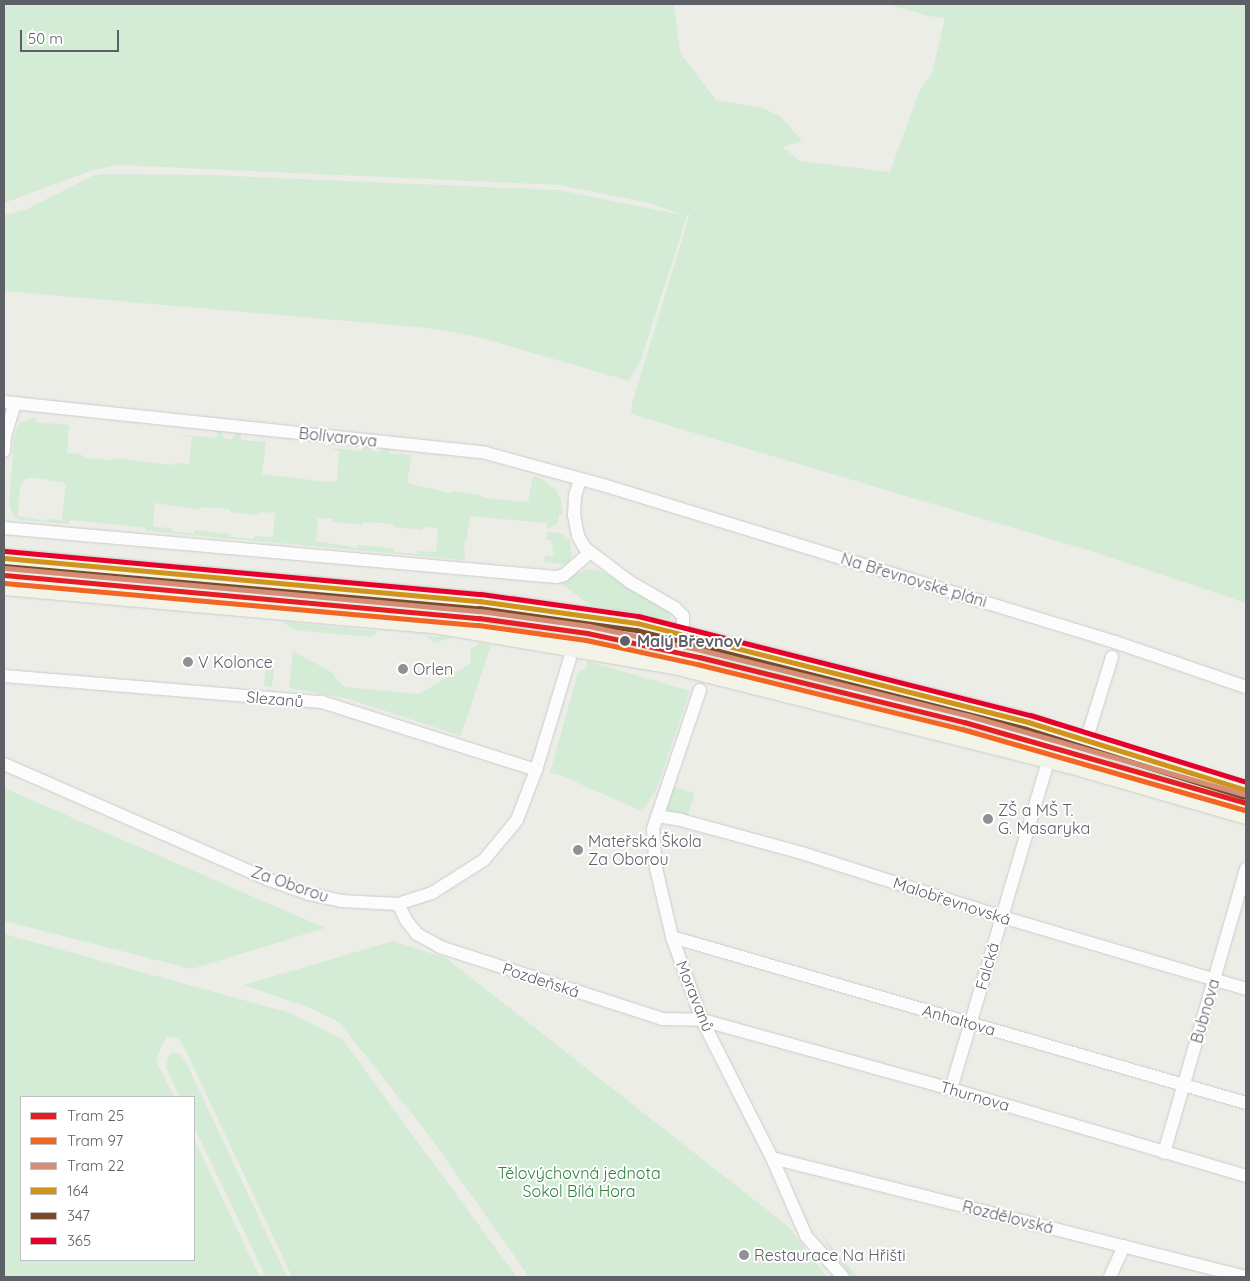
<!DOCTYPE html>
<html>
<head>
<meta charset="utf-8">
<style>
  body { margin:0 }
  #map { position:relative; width:1250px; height:1281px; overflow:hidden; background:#edede8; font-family:Quicksand,sans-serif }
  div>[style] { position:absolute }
  .green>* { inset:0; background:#d4ebd5 }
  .roads { filter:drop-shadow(0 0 1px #cacbca) drop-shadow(0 0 1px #cacbca) }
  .street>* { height:12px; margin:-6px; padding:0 6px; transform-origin:6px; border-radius:6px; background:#fcfcfc }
  .primary>* { height:19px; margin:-9.5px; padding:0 9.5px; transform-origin:9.5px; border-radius:9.5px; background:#f3f3e8 }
  .bus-1>* { height:5px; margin:-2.5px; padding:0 2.5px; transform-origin:2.5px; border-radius:2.5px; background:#d0941a }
  .bus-2>* { height:5px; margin:-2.5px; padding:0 2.5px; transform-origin:2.5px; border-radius:2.5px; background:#7a4b2a }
  .bus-3>* { height:5px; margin:-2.5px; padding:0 2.5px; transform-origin:2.5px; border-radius:2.5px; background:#e4002b }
  .tram-1>* { height:5px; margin:-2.5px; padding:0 2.5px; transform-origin:2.5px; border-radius:2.5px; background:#e31e25 }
  .tram-2>* { height:5px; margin:-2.5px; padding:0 2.5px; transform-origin:2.5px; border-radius:2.5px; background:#f26522 }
  .tram-3>* { height:5px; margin:-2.5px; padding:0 2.5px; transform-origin:2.5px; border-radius:2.5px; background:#d58d77 }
  .dots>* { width:14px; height:14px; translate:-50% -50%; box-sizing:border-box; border:2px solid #fff; border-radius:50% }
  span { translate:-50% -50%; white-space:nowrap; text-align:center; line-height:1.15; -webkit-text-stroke:4px #fff; paint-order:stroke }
  .street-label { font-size:16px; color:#5d6067 }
  .stop-label { font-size:16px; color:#5d6067; font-weight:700 }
  .left { translate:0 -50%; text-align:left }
  .poi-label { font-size:16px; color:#5d6067 }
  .park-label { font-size:16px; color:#2f833f }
  .frame { position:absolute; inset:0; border:5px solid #5d6067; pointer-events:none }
  .legend { position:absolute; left:20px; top:1096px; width:175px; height:165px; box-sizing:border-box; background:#fff; border:1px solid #bebfc2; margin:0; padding:6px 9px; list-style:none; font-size:15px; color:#5d6067 }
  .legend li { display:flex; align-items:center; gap:10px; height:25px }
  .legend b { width:25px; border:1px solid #bebfc2 }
  .scale { position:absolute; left:20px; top:30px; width:99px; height:22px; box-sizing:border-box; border:2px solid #5d6067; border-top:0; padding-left:6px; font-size:15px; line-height:18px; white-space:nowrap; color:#5d6067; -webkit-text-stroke:4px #fff; paint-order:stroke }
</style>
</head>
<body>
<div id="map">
  <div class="green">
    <div style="clip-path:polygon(4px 4px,674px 4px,680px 53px,716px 100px,763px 108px,781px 117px,802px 141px,783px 147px,800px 161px,890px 172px,919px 92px,932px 73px,945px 18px,928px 16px,887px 4px,1246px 4px,1246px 603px,1094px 552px,631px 414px,632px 404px,690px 213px,687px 216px,640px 362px,629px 381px,478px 337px,427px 328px,4px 291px,4px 215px,27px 209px,92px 176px,101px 174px,210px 175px,559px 190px,682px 215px,650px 203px,559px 185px,118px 165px,93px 170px,4px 203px)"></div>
    <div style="clip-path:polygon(evenodd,36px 416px,35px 422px,69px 425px,67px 453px,80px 454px,86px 458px,110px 460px,116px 458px,170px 465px,176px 463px,189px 464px,192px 437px,175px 434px,216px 438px,219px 428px,225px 439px,231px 439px,241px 430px,241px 440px,266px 442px,262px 474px,328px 482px,337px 481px,339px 451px,331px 448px,362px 451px,364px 441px,372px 451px,379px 452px,390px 444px,389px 453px,412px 455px,407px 483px,450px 493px,456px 491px,479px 495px,485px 498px,528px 502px,533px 476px,542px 479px,556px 490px,561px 501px,563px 515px,559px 514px,558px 523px,547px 530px,547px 523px,470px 516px,466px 542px,464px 542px,465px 560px,146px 531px,146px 528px,130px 526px,70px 520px,69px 524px,19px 520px,13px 516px,9px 505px,14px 436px,20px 423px,36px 416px,30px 477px,66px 483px,62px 520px,46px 519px,46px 521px,18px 516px,20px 486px,22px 486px,23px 479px,30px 479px,30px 477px,36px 416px,155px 503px,200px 510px,200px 507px,230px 509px,230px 512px,259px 515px,260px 512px,275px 513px,273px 537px,255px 536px,254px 539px,231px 537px,230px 534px,195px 530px,194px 534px,171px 531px,171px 528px,153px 527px,155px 503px,36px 416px,318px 518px,333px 519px,333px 522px,363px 525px,363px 522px,393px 524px,393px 527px,422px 530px,423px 527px,438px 528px,436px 552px,418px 551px,417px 554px,394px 552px,393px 548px,358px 545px,358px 548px,316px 541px,318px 518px)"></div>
    <div style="clip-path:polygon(547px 532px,561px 533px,569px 539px,572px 554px,569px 561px,564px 564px,519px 560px,544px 562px,545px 556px,554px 557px,551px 540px,546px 540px)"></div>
    <div style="clip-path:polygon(586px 570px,594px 569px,603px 572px,669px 612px,671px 619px,590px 605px,559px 582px)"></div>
    <div style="clip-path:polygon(283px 622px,377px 631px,376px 634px,371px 637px,302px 631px,292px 629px)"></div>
    <div style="clip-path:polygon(426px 636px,451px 637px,451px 638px,434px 643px)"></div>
    <div style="clip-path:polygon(480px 643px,491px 645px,461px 736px,349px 699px,289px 688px,293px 651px,331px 672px,344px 687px,419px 694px,471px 663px,470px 650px)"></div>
    <div style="clip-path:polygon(712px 649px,847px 685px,844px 695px,701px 659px,703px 650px,711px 652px)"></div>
    <div style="clip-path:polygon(587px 661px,690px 691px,657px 788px,646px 807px,640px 810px,557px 774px,550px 773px,578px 672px,586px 669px)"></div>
    <div style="clip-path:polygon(266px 668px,274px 669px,272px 687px,264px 686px)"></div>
    <div style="clip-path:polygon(671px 786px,695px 793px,687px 818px,669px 812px,665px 808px)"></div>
    <div style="clip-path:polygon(4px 788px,325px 928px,192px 969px,4px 921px)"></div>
    <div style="clip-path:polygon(4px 934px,290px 1013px,342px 1039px,517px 1277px,292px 1277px,186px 1051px,178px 1038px,167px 1036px,157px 1056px,157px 1063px,174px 1097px,21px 1097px,21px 1260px,194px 1260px,194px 1139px,260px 1277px,4px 1277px)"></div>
    <div style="clip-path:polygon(393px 941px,446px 958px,789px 1227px,827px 1277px,529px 1277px,431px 1138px,339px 1022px,310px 1008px,244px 985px)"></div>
    <div style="clip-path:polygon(173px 1052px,179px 1053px,186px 1062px,287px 1277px,266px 1277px,194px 1127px,194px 1097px,180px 1097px,166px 1068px,168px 1057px)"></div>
    <div style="clip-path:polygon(819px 1231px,835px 1251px,858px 1277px,854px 1277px,847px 1270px,830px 1249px)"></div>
  </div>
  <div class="roads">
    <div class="street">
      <div style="left:4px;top:402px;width:485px;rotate:6deg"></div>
      <div style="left:486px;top:453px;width:121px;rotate:15.3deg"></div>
      <div style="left:603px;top:485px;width:536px;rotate:17.05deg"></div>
      <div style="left:1115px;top:642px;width:139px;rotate:19deg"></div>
      <div style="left:4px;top:451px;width:15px;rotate:-86deg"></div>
      <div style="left:5px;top:436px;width:34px;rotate:-73deg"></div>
      <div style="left:580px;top:479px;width:19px;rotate:106deg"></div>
      <div style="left:575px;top:497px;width:18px;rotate:93deg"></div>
      <div style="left:574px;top:515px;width:21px;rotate:79deg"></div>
      <div style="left:578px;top:536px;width:14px;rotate:60deg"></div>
      <div style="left:585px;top:548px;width:56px;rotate:37.1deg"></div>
      <div style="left:630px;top:582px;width:52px;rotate:30deg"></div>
      <div style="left:675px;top:608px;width:11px;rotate:45deg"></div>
      <div style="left:683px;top:616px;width:7px;rotate:90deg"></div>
      <div style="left:683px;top:623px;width:42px;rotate:102.4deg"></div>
      <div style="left:4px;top:528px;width:554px;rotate:5.07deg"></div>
      <div style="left:556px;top:577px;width:8px;rotate:-14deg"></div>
      <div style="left:564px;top:575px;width:33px;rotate:-41deg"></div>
      <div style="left:4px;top:676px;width:319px;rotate:4.7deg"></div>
      <div style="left:322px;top:702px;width:225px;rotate:17.6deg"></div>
      <div style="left:700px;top:690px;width:147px;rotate:108.7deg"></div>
      <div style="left:653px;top:829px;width:39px;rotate:86deg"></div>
      <div style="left:656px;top:868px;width:71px;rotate:76.9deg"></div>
      <div style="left:672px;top:937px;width:88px;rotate:70.1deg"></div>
      <div style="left:702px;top:1020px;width:155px;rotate:63.1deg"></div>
      <div style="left:772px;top:1158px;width:85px;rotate:66.4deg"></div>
      <div style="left:806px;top:1236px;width:55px;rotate:47.9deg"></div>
      <div style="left:1086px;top:741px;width:88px;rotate:-72.8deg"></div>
      <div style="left:4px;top:764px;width:287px;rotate:23.6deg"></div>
      <div style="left:267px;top:879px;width:45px;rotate:19.7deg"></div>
      <div style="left:309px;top:894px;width:33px;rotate:12deg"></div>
      <div style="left:341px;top:901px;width:57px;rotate:3deg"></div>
      <div style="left:398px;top:904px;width:36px;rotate:-18deg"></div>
      <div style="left:432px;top:893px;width:62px;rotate:-32.4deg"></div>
      <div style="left:484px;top:860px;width:52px;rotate:-50.5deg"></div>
      <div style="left:517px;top:820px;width:53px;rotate:-69.2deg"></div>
      <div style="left:536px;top:770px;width:117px;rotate:-73.1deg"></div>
      <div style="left:657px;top:816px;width:24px;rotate:9deg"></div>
      <div style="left:681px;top:820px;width:125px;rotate:15.3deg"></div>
      <div style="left:802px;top:853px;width:210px;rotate:17.7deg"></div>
      <div style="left:1002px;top:917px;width:254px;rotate:16.4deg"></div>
      <div style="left:398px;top:904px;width:18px;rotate:63deg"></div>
      <div style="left:406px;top:920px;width:18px;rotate:52deg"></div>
      <div style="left:417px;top:934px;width:26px;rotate:29deg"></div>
      <div style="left:440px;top:947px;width:234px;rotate:17.9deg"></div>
      <div style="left:663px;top:1019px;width:39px;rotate:1deg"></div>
      <div style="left:702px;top:1020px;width:258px;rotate:15.5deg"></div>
      <div style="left:951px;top:1089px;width:308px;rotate:16.4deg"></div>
      <div style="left:672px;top:937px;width:598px;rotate:16.13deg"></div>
      <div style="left:951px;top:1089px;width:345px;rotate:-73.5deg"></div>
      <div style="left:1164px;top:1153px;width:296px;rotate:-73.9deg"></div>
      <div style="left:772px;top:1158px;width:488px;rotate:14.1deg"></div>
      <div style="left:1110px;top:1277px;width:34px;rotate:-66deg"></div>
    </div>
    <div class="primary">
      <div style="left:4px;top:558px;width:478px;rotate:5.2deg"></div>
      <div style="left:480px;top:601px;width:159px;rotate:8deg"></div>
      <div style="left:637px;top:623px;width:403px;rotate:14.2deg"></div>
      <div style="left:1028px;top:722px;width:93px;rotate:18.2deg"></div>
      <div style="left:1116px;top:751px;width:136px;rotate:16.7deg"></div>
      <div style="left:4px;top:585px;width:437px;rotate:5.1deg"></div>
      <div style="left:439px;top:624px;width:238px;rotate:9.7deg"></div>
      <div style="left:674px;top:664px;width:407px;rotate:14.1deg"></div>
      <div style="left:1069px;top:763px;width:184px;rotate:16.1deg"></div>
    </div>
  </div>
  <div class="bus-1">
    <div style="left:4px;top:558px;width:478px;rotate:5.2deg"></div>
    <div style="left:480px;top:601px;width:159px;rotate:8deg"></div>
    <div style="left:637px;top:623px;width:403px;rotate:14.2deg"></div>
    <div style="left:1028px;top:722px;width:228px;rotate:17.3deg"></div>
  </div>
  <div class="bus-2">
    <div style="left:4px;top:566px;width:477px;rotate:5.1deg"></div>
    <div style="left:479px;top:608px;width:159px;rotate:8deg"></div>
    <div style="left:636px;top:630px;width:402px;rotate:14.2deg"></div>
    <div style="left:1026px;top:729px;width:228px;rotate:17.3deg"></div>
  </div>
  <div class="bus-3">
    <div style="left:5px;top:551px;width:478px;rotate:5.2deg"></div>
    <div style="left:481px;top:594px;width:159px;rotate:8deg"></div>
    <div style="left:638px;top:616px;width:404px;rotate:14.2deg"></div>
    <div style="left:1030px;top:715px;width:226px;rotate:17.2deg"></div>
  </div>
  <div class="tram-1">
    <div style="left:4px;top:575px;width:477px;rotate:5.2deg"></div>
    <div style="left:479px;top:618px;width:109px;rotate:7.9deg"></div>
    <div style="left:587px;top:633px;width:115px;rotate:12.1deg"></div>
    <div style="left:699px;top:657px;width:273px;rotate:13.8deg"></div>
    <div style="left:964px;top:722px;width:293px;rotate:16deg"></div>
  </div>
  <div class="tram-2">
    <div style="left:4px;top:583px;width:476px;rotate:5.1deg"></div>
    <div style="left:478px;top:625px;width:109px;rotate:7.9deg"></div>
    <div style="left:586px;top:640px;width:114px;rotate:12.2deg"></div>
    <div style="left:697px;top:664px;width:273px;rotate:13.8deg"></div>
    <div style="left:962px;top:729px;width:293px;rotate:16deg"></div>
  </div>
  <div class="tram-3">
    <div style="left:5px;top:568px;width:477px;rotate:5.2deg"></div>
    <div style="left:480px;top:611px;width:110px;rotate:7.8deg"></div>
    <div style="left:589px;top:626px;width:115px;rotate:12.1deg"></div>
    <div style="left:701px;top:650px;width:273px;rotate:13.8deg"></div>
    <div style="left:966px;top:715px;width:291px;rotate:15.9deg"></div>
  </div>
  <div class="dots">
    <div style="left:625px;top:641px;background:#5d6067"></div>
    <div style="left:188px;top:662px;background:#8f9194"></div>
    <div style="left:403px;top:669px;background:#8f9194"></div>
    <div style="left:988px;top:819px;background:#8f9194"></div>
    <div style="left:578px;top:850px;background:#8f9194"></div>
    <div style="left:744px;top:1255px;background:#8f9194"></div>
  </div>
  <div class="street-label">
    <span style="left:338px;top:437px;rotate:6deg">Bolívarova</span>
    <span style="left:914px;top:580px;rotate:17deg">Na Břevnovské pláni</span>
    <span style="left:275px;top:699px;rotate:5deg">Slezanů</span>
    <span style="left:290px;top:884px;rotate:19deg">Za Oborou</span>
    <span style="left:952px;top:901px;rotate:18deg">Malobřevnovská</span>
    <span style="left:987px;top:966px;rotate:-74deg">Falcká</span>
    <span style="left:541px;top:980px;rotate:18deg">Pozdeňská</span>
    <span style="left:695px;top:996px;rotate:68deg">Moravanů</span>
    <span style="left:1205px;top:1011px;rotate:-74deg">Bubnova</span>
    <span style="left:959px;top:1020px;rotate:16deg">Anhaltova</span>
    <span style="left:975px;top:1096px;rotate:16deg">Thurnova</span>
    <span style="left:1008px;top:1217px;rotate:14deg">Rozdělovská</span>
  </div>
  <div class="stop-label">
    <span class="left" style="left:637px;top:641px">Malý Břevnov</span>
  </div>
  <div class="poi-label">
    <span class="left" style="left:198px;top:662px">V Kolonce</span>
    <span class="left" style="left:413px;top:669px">Orlen</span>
    <span class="left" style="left:998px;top:819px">ZŠ a MŠ T.<br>G. Masaryka</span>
    <span class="left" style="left:588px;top:850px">Mateřská Škola<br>Za Oborou</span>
    <span class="left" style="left:754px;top:1255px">Restaurace Na Hřišti</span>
  </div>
  <div class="park-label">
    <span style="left:579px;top:1182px">Tělovýchovná jednota<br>Sokol Bílá Hora</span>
  </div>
  <div class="frame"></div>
  <ul class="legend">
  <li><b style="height:6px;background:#e31e25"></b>Tram 25</li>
  <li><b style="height:6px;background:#f26522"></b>Tram 97</li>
  <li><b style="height:6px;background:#d58d77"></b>Tram 22</li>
  <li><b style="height:6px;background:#d0941a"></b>164</li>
  <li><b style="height:6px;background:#7a4b2a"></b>347</li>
  <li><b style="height:6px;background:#e4002b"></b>365</li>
  </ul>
  <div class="scale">50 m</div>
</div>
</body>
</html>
